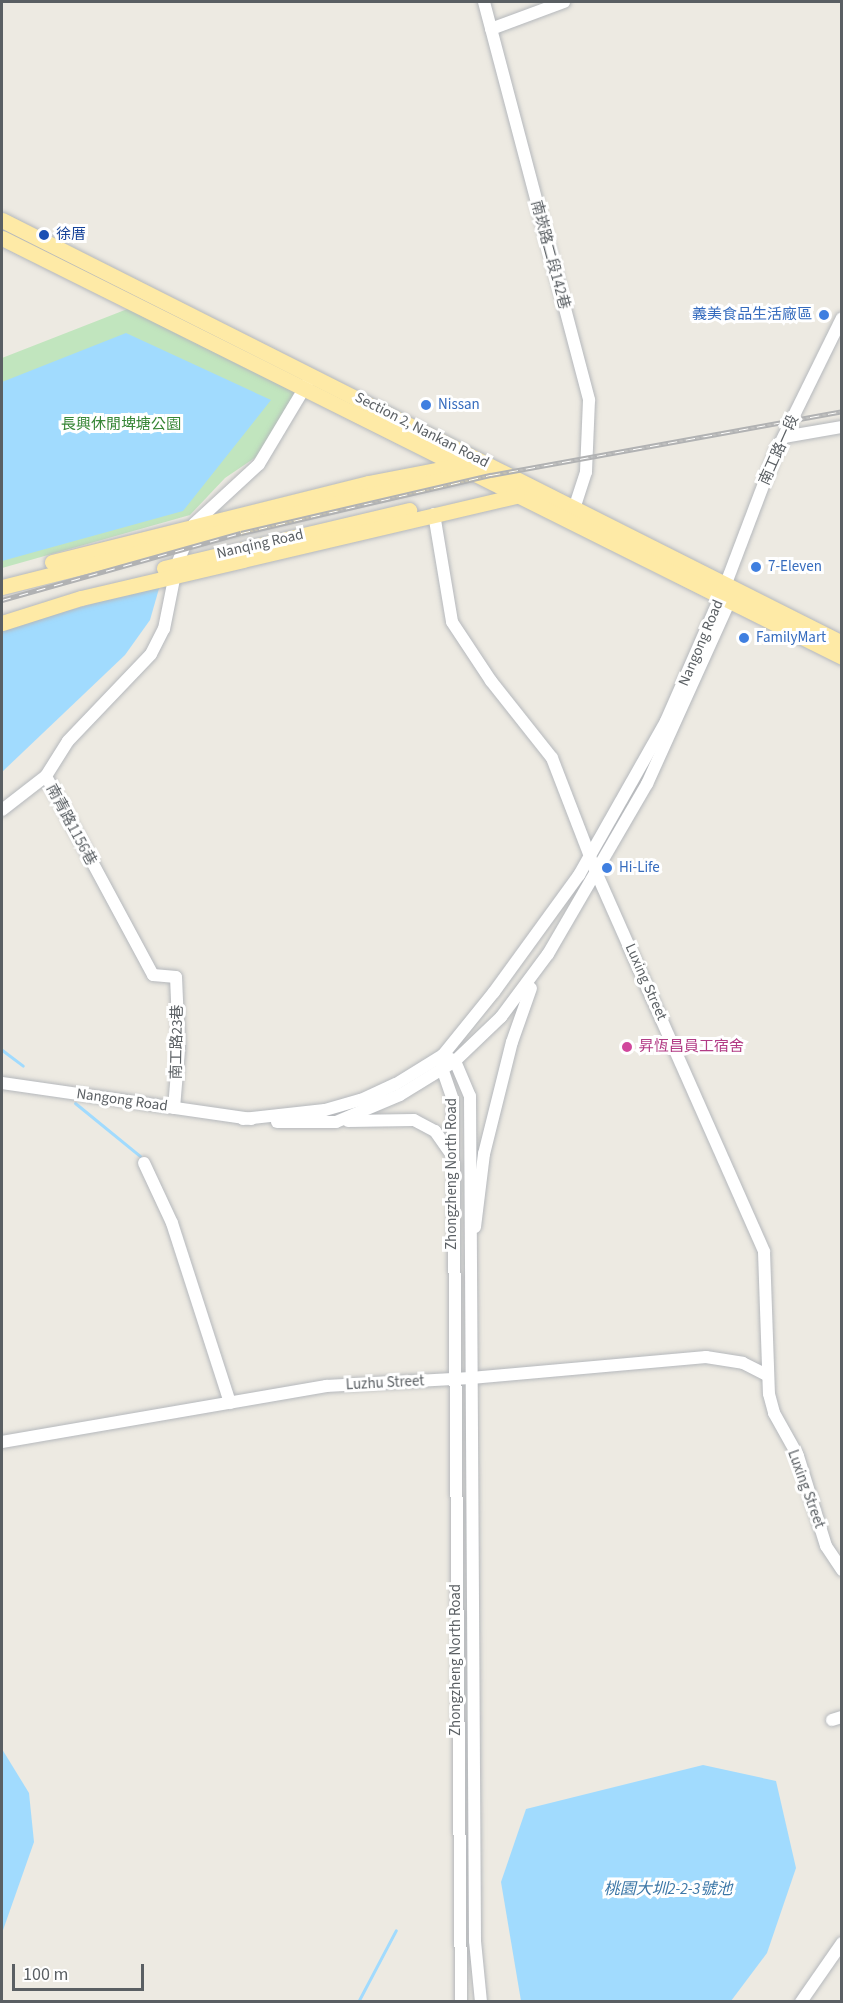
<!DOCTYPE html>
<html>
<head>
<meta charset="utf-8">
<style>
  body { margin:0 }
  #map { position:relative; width:843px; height:2003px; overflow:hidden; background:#edeae2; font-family:"Source Sans 3","Noto Sans TC",sans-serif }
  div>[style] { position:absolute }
  .green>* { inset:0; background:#c1e5be }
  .water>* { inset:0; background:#a1dbfe }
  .stream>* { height:3px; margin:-1.5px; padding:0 1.5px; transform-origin:1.5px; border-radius:1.5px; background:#a1dbfe }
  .roads { filter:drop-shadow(0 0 2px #b5b8bc) drop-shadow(0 0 2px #b5b8bc) }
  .minor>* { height:12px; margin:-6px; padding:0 6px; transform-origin:6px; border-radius:6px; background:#fff }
  .major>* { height:15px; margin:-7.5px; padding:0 7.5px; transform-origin:7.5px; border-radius:7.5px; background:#feeaa6 }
  .rail>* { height:5px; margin-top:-2.5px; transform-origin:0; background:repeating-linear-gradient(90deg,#fff 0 9px,#b1b2b3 0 18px); box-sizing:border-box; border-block:2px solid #b1b2b3 }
  .dots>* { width:16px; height:16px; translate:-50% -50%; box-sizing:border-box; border:3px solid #fff; border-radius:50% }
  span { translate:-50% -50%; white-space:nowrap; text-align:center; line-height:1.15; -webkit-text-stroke:6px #fff; paint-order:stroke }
  .transit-label { font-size:15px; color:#164399 }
  .left { translate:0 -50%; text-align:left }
  .street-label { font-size:15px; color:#5a5f63 }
  .shop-label { font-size:15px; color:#366cbe }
  .right { translate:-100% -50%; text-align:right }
  .park-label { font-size:15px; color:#378636 }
  .hotel-label { font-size:15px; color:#b23c85 }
  .water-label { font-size:16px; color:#3c77a7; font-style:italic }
  .frame { position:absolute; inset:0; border:3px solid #5a5f63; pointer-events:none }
  .scale { position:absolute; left:12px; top:1964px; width:132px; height:27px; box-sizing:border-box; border:3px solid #5a5f63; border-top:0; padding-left:8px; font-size:18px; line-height:21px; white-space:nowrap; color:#5a5f63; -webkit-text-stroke:4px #fff; paint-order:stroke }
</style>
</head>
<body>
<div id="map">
  <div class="green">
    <div style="clip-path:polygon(130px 308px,296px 392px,274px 445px,225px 478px,190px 515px,2px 568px,2px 358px)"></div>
  </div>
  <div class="water">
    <div style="clip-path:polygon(126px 333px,271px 400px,183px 511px,2px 561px,2px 382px)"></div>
    <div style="clip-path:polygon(160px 585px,150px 620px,125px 655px,2px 772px,2px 629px)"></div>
    <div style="clip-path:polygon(2px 1749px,29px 1793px,34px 1842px,2px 1933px)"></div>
    <div style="clip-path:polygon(703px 1765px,776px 1781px,796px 1868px,767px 1953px,731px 2001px,521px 2001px,501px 1882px,526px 1809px)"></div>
  </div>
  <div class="stream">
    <div style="left:2px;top:1050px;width:26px;rotate:37deg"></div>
    <div style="left:75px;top:1103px;width:84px;rotate:39.2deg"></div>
    <div style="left:358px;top:2002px;width:81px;rotate:-62.2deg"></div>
  </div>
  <div class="roads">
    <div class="minor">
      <div style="left:484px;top:2px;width:412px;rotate:75.2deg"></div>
      <div style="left:589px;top:400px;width:72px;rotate:92.4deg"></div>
      <div style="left:586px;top:472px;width:40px;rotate:108deg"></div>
      <div style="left:491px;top:29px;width:78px;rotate:-20.3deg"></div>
      <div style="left:784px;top:437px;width:59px;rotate:-9.8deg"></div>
      <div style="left:434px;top:514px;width:109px;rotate:80.5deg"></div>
      <div style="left:452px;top:622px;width:71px;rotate:56.5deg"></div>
      <div style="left:491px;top:681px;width:98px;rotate:51.6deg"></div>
      <div style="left:552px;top:758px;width:122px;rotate:68.9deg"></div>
      <div style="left:596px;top:872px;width:415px;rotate:66.1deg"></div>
      <div style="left:764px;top:1252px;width:142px;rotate:88deg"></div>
      <div style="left:769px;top:1394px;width:20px;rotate:75deg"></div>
      <div style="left:774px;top:1413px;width:49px;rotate:60.8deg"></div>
      <div style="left:798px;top:1456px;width:94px;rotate:72.7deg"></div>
      <div style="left:826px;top:1546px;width:29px;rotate:56deg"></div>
      <div style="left:2px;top:810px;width:56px;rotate:-37.7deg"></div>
      <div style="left:2px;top:1083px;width:252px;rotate:8.2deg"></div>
      <div style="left:174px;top:1108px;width:60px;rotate:-85.2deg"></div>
      <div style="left:179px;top:1048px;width:71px;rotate:-92.4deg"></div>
      <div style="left:176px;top:977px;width:23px;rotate:-175deg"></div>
      <div style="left:153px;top:975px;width:226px;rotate:-118.3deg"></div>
      <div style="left:46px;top:776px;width:41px;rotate:-57.8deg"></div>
      <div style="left:68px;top:741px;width:120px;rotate:-46.3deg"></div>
      <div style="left:151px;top:654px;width:28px;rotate:-63deg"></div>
      <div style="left:164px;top:629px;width:66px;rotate:-78.7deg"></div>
      <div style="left:177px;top:564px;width:43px;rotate:-67deg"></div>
      <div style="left:194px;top:524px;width:88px;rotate:-42.7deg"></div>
      <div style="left:259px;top:464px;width:96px;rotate:-59.1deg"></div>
      <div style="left:243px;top:1119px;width:82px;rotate:-6.3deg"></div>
      <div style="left:325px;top:1110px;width:37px;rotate:-16deg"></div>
      <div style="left:361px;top:1100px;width:38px;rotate:-25deg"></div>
      <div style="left:396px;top:1084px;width:55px;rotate:-31.7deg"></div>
      <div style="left:443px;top:1055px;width:81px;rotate:-51deg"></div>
      <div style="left:494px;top:992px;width:145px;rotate:-54deg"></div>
      <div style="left:579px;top:875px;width:177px;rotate:-60.5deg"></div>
      <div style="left:666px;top:721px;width:147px;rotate:-66.4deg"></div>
      <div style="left:725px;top:586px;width:143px;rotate:-69.2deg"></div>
      <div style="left:776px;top:452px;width:149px;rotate:-63.8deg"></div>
      <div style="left:348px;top:1121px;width:66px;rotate:-0.9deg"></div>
      <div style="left:414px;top:1120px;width:24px;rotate:28deg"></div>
      <div style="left:435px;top:1131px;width:28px;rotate:55deg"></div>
      <div style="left:277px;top:1122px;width:59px"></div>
      <div style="left:336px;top:1122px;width:69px;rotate:-22.9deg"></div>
      <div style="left:400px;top:1095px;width:65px;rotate:-31.7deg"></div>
      <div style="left:455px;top:1061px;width:64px;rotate:-43.7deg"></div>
      <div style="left:501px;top:1017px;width:79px;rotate:-53.3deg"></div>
      <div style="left:548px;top:954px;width:197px;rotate:-59.8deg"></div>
      <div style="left:647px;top:784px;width:200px;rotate:-65.7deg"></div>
      <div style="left:729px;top:602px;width:9px;rotate:-103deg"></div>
      <div style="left:144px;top:1163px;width:66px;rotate:65deg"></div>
      <div style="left:172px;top:1223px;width:189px;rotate:72.1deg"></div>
      <div style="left:475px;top:1227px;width:74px;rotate:-83deg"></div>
      <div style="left:484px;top:1154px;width:115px;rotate:-76deg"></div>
      <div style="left:512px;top:1042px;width:57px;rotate:-70.6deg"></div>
      <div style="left:2px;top:1442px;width:329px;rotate:-9.8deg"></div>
      <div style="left:326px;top:1386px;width:145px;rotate:-3.2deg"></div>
      <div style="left:471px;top:1378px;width:236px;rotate:-5.1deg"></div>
      <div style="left:706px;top:1357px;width:37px;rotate:9deg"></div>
      <div style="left:743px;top:1363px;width:28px;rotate:27deg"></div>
      <div style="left:832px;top:1720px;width:10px;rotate:-17deg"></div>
      <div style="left:461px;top:2002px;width:902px;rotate:-90.51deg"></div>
      <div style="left:453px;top:1100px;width:34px;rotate:-109deg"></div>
      <div style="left:442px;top:1068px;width:13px;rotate:-86deg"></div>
      <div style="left:443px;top:1055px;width:13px;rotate:27deg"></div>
      <div style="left:455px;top:1061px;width:38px;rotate:67deg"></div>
      <div style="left:470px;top:1096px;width:845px;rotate:89.66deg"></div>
      <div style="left:475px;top:1941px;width:61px;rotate:84.4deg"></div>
      <div style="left:801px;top:2002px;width:72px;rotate:-55.2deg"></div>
    </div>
    <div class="major">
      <div style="left:2px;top:220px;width:940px;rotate:26.73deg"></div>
      <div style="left:2px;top:238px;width:939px;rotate:26.51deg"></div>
      <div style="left:52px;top:562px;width:326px;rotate:-14deg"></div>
      <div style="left:368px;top:483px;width:91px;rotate:-10.8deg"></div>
      <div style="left:164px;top:568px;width:252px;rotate:-13.3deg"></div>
      <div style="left:2px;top:587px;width:377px;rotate:-14.1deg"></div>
      <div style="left:368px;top:495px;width:108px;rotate:-11.7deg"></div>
      <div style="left:2px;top:623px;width:83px;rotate:-17.6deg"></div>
      <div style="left:81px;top:598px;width:448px;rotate:-13.2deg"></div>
    </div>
  </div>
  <div class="rail">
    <div style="left:2px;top:600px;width:248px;rotate:-15.7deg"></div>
    <div style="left:241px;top:533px;width:257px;rotate:-13.1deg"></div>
    <div style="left:491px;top:475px;width:357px;rotate:-10.3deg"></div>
  </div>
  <div class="dots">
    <div style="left:44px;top:235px;background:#1a4fb4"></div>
    <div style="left:824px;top:315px;background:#3f7fe0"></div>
    <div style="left:426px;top:405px;background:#3f7fe0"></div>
    <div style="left:756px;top:567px;background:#3f7fe0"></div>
    <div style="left:744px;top:638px;background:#3f7fe0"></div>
    <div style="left:607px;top:868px;background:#3f7fe0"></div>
    <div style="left:627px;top:1047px;background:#d1479c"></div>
  </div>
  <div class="transit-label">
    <span class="left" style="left:56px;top:235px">徐厝</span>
  </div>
  <div class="street-label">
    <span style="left:550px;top:255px;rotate:75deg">南崁路二段142巷</span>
    <span style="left:422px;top:430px;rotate:27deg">Section 2, Nankan Road</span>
    <span style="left:779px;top:450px;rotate:-66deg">南工路一段</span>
    <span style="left:260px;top:544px;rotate:-13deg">Nanqing Road</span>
    <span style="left:701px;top:643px;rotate:-67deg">Nangong Road</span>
    <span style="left:71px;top:825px;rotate:62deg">南青路1156巷</span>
    <span style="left:646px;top:982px;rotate:66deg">Luxing Street</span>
    <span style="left:177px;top:1042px;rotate:-89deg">南工路23巷</span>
    <span style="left:122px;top:1100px;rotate:8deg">Nangong Road</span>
    <span style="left:452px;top:1174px;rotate:-90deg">Zhongzheng North Road</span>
    <span style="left:385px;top:1383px;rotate:-3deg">Luzhu Street</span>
    <span style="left:806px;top:1489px;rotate:70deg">Luxing Street</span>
    <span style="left:456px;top:1660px;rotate:-90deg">Zhongzheng North Road</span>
  </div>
  <div class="shop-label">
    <span class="right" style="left:812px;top:315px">義美食品生活廠區</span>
    <span class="left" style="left:438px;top:405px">Nissan</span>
    <span class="left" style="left:768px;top:567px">7-Eleven</span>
    <span class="left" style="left:756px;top:638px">FamilyMart</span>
    <span class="left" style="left:619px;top:868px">Hi-Life</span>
  </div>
  <div class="park-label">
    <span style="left:121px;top:425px">長興休閒埤塘公園</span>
  </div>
  <div class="hotel-label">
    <span class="left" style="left:639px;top:1047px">昇恆昌員工宿舍</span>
  </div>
  <div class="water-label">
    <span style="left:668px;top:1889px">桃園大圳2-2-3號池</span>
  </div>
  <div class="frame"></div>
  <div class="scale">100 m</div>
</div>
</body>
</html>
